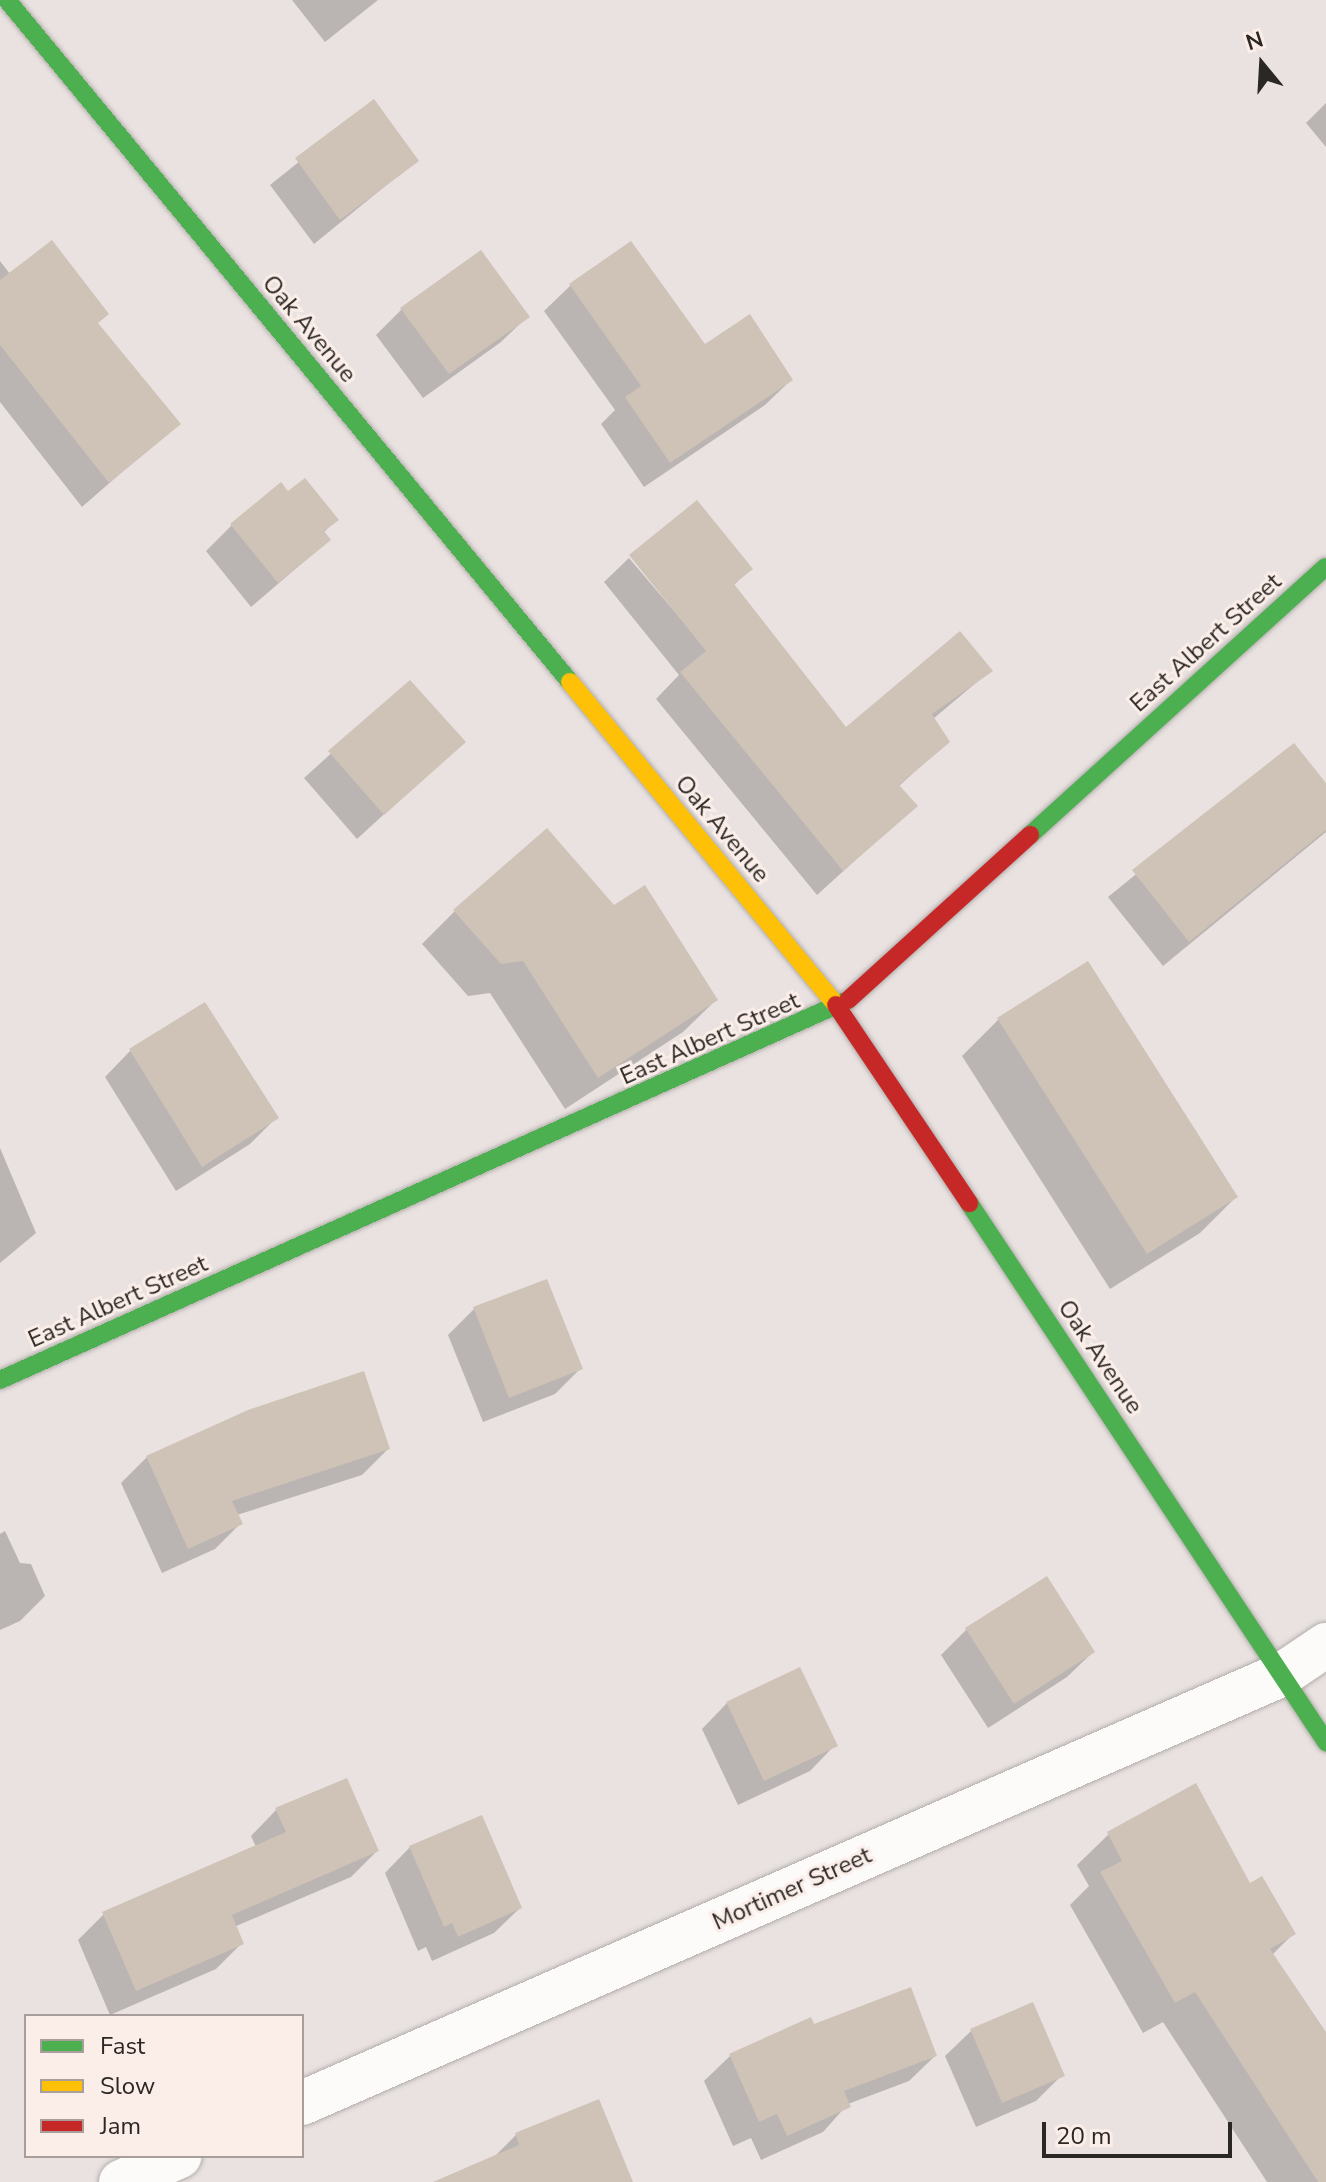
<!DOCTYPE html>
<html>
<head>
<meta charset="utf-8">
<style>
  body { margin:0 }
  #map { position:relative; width:1326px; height:2182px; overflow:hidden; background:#e9e2e0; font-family:"Nunito Sans",sans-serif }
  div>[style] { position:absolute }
  .shadow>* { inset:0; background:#0003 }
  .building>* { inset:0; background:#cfc2b6 }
  .roads { filter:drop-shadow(0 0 2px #b2adab) drop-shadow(0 0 2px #b2adab) }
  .street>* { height:44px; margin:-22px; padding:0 22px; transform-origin:22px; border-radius:22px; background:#fcfbfa }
  .fast>* { height:18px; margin:-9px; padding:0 9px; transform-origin:9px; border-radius:9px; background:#4caf50 }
  .slow>* { height:18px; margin:-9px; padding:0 9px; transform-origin:9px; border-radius:9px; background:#ffc107 }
  .jam>* { height:18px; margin:-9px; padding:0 9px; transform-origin:9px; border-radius:9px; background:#c62828 }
  span { translate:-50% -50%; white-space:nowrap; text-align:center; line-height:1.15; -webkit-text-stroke:6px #fbeee9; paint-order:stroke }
  .street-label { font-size:24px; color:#2b2725 }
  .legend { position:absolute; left:24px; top:2014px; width:280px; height:144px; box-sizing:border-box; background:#fbeee9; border:2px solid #a89e9b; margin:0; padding:10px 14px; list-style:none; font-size:24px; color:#2b2725 }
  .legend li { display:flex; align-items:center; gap:16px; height:40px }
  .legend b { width:40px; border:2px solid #a89e9b }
  .north { position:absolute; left:1222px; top:24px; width:80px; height:80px; -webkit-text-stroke:6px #fbeee9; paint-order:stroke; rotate:342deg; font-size:22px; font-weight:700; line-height:32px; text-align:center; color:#2b2725 }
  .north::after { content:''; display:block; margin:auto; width:28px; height:36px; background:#2b2725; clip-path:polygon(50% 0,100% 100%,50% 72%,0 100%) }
  .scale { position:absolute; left:1042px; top:2122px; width:190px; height:36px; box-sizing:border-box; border:4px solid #2b2725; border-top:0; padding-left:10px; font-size:24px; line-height:28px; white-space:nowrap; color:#2b2725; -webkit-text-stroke:6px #fbeee9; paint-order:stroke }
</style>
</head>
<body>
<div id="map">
  <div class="shadow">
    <div style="clip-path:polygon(292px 0,378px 0,325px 42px)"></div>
    <div style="clip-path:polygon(374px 102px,416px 161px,314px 244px,270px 185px)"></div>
    <div style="clip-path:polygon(1326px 103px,1326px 147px,1306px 123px)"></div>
    <div style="clip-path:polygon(631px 243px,705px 346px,791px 380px,765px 405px,644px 487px,601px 424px,615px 410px,544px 311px,570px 286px)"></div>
    <div style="clip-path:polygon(0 261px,10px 274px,96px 324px,178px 423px,82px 507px,0 402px)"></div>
    <div style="clip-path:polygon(402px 309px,527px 317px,501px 342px,423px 398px,376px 335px)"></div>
    <div style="clip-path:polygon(288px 494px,336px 520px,323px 533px,329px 540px,251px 607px,206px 551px,231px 526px)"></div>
    <div style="clip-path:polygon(632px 556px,750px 569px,733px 586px,845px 730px,990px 671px,933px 719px,947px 742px,898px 787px,915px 806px,817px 895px,656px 699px,679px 675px,604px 582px,629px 558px,714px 658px)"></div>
    <div style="clip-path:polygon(410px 682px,463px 742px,357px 839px,304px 778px)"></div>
    <div style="clip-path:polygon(1294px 746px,1326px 786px,1326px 832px,1163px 966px,1108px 897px)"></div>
    <div style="clip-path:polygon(613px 908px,716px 1000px,683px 1032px,565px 1109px,490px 993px,468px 996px,422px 944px,455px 911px)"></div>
    <div style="clip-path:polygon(1088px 964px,1236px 1197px,1200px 1233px,1110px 1289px,962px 1056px,998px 1020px)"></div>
    <div style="clip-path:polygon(130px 1051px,276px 1118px,250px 1144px,176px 1191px,105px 1077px)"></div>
    <div style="clip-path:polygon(0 1148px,36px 1233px,0 1263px)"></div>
    <div style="clip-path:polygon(474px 1309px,580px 1369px,555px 1394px,483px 1422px,448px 1335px)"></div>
    <div style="clip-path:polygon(388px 1449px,362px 1475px,237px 1515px,240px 1524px,215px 1549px,162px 1573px,121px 1483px,147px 1457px)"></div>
    <div style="clip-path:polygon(5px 1531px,20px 1563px,31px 1564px,45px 1596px,20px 1621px,0 1630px,0 1534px)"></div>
    <div style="clip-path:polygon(967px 1629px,1093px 1652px,1067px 1677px,988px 1728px,941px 1655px)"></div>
    <div style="clip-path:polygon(727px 1703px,835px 1745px,810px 1771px,738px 1805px,702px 1729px)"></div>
    <div style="clip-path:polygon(276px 1810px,377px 1851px,351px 1877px,234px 1927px,241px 1944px,216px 1969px,110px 2015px,78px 1940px,104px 1914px,256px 1847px,251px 1836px)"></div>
    <div style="clip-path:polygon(1109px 1834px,1250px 1886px,1293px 1934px,1272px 1955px,1326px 2035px,1326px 2182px,1267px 2182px,1163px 2022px,1143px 2033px,1070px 1905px,1089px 1886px,1077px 1865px)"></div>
    <div style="clip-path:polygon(410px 1847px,520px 1908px,494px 1933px,432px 1961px,426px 1947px,418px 1951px,385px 1873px)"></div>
    <div style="clip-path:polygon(813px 2026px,935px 2056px,909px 2081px,848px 2104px,823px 2132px,761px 2160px,751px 2138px,733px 2146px,704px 2081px,730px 2056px)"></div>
    <div style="clip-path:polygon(971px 2031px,1062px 2075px,1036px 2101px,976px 2127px,945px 2056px)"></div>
    <div style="clip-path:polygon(516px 2135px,620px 2182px,436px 2182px,492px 2159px)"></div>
  </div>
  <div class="building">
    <div style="clip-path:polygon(374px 99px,419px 161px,340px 220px,295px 158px)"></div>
    <div style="clip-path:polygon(52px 240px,109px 314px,98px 323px,181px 424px,109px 483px,0 345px,0 280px)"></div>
    <div style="clip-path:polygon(631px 241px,705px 344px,750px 314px,793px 380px,670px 463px,625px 397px,641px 386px,569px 284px)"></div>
    <div style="clip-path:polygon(481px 250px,530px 317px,449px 374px,400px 308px)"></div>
    <div style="clip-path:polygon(305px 478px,339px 520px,324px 531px,331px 540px,278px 583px,230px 524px,281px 482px,288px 491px)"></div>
    <div style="clip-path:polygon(697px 500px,753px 569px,734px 584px,846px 727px,960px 631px,993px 671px,932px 714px,950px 742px,899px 785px,918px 806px,843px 871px,680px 672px,706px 651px,629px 555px)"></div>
    <div style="clip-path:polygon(410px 680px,466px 742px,384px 815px,328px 751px)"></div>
    <div style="clip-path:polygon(1294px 743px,1326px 783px,1326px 830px,1189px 942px,1132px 870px)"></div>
    <div style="clip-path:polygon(547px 828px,614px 905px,645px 885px,718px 1000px,598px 1078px,523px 961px,501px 964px,453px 910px)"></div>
    <div style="clip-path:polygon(1088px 961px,1238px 1197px,1147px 1254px,997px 1018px)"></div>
    <div style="clip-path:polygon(205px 1002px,279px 1118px,202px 1167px,129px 1049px)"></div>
    <div style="clip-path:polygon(547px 1279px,583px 1369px,509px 1398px,473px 1307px)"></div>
    <div style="clip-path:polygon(364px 1371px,390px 1449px,232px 1501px,243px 1524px,188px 1549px,146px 1456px,248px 1410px)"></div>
    <div style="clip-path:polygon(1047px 1576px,1095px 1652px,1014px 1704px,965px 1628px)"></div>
    <div style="clip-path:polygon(800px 1667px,838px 1746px,764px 1781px,726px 1702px)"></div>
    <div style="clip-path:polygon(347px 1778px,379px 1851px,232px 1915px,244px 1944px,136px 1991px,102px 1912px,286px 1832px,275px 1808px)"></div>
    <div style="clip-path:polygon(1196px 1783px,1250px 1883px,1262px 1876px,1296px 1934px,1270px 1949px,1326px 2032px,1326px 2182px,1318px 2182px,1195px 1992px,1175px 2003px,1100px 1872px,1122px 1861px,1107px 1832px)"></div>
    <div style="clip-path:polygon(482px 1815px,522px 1908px,458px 1937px,452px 1923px,444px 1927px,409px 1846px)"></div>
    <div style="clip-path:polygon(911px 1987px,937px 2056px,844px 2091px,851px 2107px,787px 2136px,777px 2114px,759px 2122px,729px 2054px,811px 2017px,814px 2024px)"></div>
    <div style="clip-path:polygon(1033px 2002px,1065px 2076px,1002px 2103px,970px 2029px)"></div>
    <div style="clip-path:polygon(599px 2099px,633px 2182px,433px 2182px,519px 2145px,515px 2133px)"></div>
  </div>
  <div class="roads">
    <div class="street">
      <div style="left:302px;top:2103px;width:1071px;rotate:-23.62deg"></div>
      <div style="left:1283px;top:1674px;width:52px;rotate:-34deg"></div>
      <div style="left:121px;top:2182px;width:64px;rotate:-23.8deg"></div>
    </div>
    <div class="fast">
      <div style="left:7px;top:0;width:884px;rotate:50.46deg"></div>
      <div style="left:1030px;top:835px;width:399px;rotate:-42.2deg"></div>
      <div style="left:969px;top:1203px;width:647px;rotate:56.48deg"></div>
      <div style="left:0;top:1380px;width:929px;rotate:-24.14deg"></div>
    </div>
    <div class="slow">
      <div style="left:570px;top:682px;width:418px;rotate:50.5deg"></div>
    </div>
    <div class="jam">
      <div style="left:848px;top:1000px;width:246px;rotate:-42.2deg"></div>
      <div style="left:836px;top:1005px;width:239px;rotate:56.1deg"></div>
    </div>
  </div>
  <div class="street-label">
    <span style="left:309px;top:329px;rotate:50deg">Oak Avenue</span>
    <span style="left:1206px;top:643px;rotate:-42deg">East Albert Street</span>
    <span style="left:722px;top:829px;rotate:50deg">Oak Avenue</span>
    <span style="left:710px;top:1039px;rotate:-24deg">East Albert Street</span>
    <span style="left:118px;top:1302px;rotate:-24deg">East Albert Street</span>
    <span style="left:1100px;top:1357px;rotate:56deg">Oak Avenue</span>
    <span style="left:792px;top:1889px;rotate:-24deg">Mortimer Street</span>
  </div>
  <ul class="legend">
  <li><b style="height:10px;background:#4caf50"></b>Fast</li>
  <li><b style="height:10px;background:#ffc107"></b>Slow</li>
  <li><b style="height:10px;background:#c62828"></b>Jam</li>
  </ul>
  <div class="north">N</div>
  <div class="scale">20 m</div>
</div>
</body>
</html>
